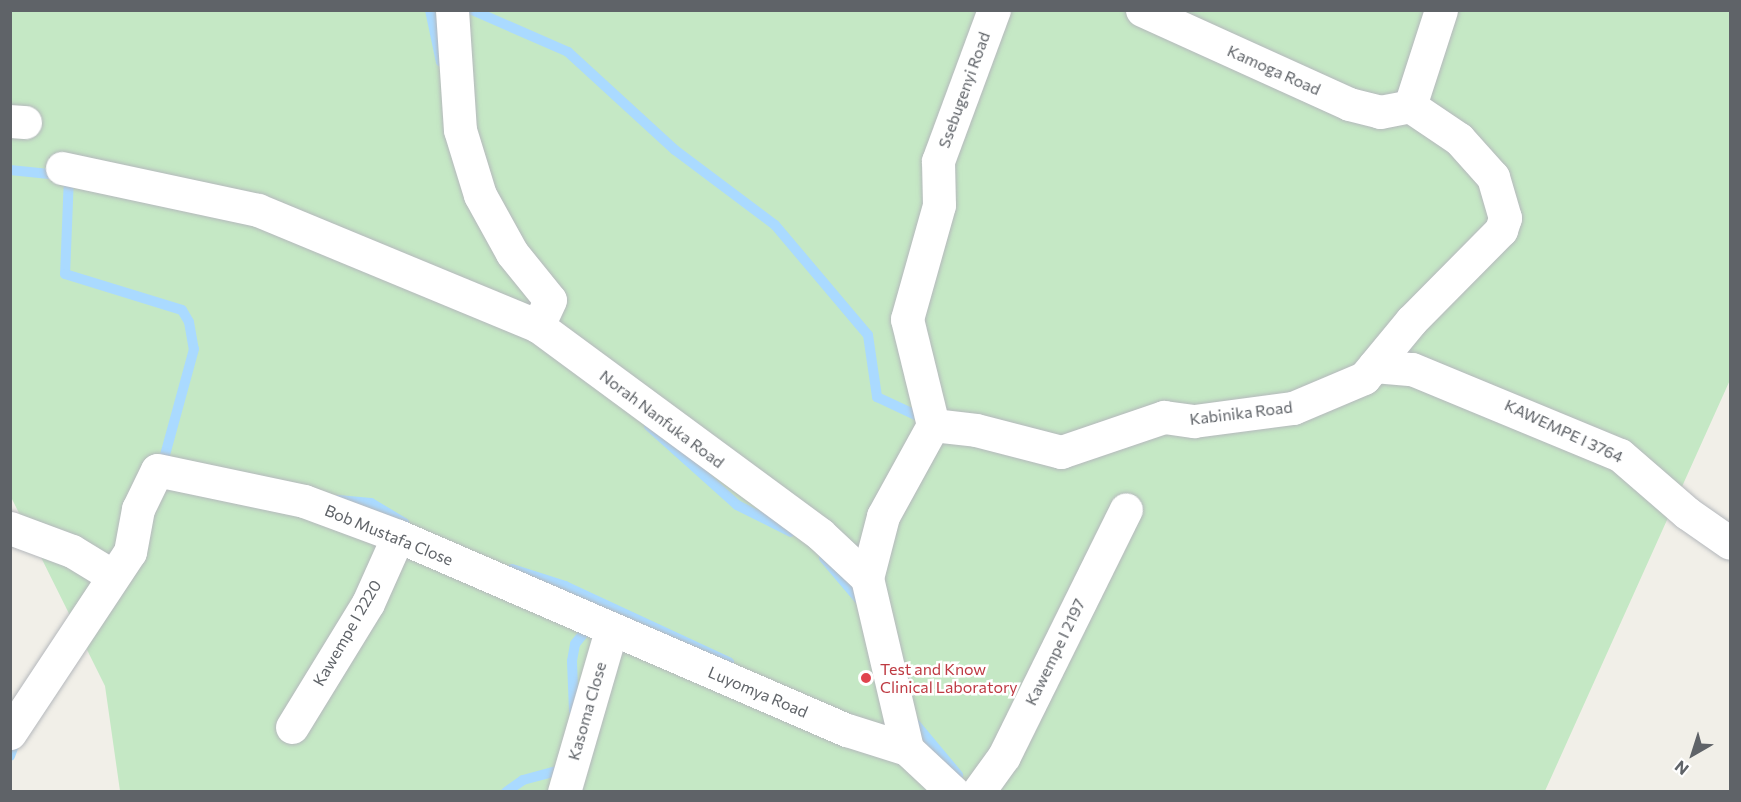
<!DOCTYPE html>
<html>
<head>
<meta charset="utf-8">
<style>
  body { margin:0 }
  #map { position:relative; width:1741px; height:802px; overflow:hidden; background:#f1efe8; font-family:Commissioner,sans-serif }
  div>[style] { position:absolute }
  .green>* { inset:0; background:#c5e8c5 }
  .stream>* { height:10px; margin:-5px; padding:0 5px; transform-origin:5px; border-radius:5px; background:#aadaff }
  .roads { filter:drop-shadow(0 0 2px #b5b8bc) drop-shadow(0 0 2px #b5b8bc) }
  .street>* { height:33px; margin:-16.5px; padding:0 16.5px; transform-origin:16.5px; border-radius:16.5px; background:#fff }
  .dots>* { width:16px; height:16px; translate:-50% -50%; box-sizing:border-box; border:3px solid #fff; border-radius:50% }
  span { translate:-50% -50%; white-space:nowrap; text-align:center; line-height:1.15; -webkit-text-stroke:5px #fff; paint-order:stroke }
  .street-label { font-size:16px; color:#5f6368 }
  .health-label { font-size:16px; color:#be3a42 }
  .left { translate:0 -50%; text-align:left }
  .frame { position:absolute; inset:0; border:12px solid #5f6368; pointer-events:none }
  .north { position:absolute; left:1663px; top:724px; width:60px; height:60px; -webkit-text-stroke:4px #fff; paint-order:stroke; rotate:219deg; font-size:16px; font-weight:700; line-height:24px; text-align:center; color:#5f6368 }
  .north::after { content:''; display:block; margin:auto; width:21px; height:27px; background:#5f6368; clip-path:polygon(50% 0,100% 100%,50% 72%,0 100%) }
</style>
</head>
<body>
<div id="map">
  <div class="green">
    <div style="clip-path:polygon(11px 11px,1730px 11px,1730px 380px,1545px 791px,120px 791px,105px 686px,11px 497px)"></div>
  </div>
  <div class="stream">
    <div style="left:430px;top:10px;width:53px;rotate:78.1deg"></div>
    <div style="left:472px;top:10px;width:105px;rotate:23.6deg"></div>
    <div style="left:568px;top:52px;width:145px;rotate:42.5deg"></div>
    <div style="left:675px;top:150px;width:125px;rotate:36.9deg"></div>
    <div style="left:775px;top:225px;width:144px;rotate:49.8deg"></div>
    <div style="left:868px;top:335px;width:63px;rotate:81.7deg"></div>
    <div style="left:877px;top:397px;width:50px;rotate:25deg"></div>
    <div style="left:10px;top:170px;width:59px;rotate:5.8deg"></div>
    <div style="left:69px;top:176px;width:98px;rotate:92.3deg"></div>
    <div style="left:65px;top:274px;width:122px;rotate:17.1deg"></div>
    <div style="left:182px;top:310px;width:14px;rotate:60deg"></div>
    <div style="left:189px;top:322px;width:27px;rotate:80deg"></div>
    <div style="left:194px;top:349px;width:121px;rotate:105.3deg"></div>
    <div style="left:649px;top:426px;width:118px;rotate:41.9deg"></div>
    <div style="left:737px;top:505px;width:60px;rotate:26.6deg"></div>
    <div style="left:338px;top:500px;width:33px;rotate:5deg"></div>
    <div style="left:371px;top:503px;width:39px;rotate:31deg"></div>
    <div style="left:824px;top:558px;width:60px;rotate:49.7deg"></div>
    <div style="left:512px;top:569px;width:56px;rotate:17.8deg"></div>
    <div style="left:565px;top:586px;width:181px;rotate:24.9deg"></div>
    <div style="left:574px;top:711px;width:50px;rotate:-92.3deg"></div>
    <div style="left:572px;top:661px;width:17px;rotate:-80deg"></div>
    <div style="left:575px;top:644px;width:26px;rotate:-51deg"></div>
    <div style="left:912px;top:720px;width:72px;rotate:50.1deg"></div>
    <div style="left:10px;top:756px;width:20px;rotate:-70deg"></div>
    <div style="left:506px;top:792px;width:21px;rotate:-35deg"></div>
    <div style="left:523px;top:780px;width:39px;rotate:-15deg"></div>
  </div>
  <div class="roads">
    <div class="street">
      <div style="left:452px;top:10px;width:120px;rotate:86.2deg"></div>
      <div style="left:460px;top:130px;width:68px;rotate:72.9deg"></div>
      <div style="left:480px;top:195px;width:66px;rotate:61.1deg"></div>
      <div style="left:512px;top:253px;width:60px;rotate:51deg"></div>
      <div style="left:550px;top:300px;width:29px;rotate:115deg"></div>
      <div style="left:538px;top:326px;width:350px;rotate:36.4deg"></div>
      <div style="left:820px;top:534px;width:64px;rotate:43.1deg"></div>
      <div style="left:867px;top:578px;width:176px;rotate:76.8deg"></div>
      <div style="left:907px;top:749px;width:63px;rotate:43.1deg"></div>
      <div style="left:1142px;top:10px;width:227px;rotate:24.4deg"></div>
      <div style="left:1349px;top:104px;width:32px;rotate:14deg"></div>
      <div style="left:1380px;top:112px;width:31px;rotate:-11deg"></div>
      <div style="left:1410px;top:106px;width:101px;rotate:-72.1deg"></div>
      <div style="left:10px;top:121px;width:15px;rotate:4deg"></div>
      <div style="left:62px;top:168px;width:200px;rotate:12.1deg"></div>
      <div style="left:258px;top:210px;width:303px;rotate:22.5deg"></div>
      <div style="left:1374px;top:366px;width:38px;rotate:5deg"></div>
      <div style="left:1412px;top:369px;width:225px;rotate:22.5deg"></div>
      <div style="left:1620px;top:455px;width:89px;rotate:40.9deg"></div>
      <div style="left:1687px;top:513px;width:52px;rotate:34.9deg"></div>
      <div style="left:933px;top:425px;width:43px;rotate:6.6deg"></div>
      <div style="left:976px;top:430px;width:88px;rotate:14.5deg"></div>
      <div style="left:1061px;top:452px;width:109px;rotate:-18.8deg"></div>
      <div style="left:1164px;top:417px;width:30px;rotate:8deg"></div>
      <div style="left:1194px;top:421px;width:100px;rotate:-7.5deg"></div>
      <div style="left:1293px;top:408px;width:77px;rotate:-22.9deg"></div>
      <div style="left:1364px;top:378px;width:74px;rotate:-50.5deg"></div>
      <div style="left:1411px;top:321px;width:128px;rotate:-45.3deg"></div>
      <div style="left:1501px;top:230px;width:13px;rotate:-72deg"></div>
      <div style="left:1505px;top:218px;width:43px;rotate:-106.3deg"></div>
      <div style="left:1493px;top:177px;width:51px;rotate:-131.8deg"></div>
      <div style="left:1459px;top:139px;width:59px;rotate:-146deg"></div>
      <div style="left:10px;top:528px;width:66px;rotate:20.4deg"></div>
      <div style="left:72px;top:551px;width:48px;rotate:31.4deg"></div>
      <div style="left:867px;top:578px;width:64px;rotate:-75.5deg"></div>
      <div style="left:883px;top:516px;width:104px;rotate:-61.2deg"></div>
      <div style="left:933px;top:425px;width:109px;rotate:-103.8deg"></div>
      <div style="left:907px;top:319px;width:118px;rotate:-74.3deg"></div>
      <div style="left:939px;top:205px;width:44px;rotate:-91.3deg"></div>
      <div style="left:938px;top:161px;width:161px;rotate:-69.7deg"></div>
      <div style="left:292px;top:727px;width:145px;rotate:-58.5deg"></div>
      <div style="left:368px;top:603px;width:73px;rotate:-65.9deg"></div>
      <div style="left:10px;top:733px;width:217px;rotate:-56.5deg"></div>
      <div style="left:130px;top:552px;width:44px;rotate:-79.5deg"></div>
      <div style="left:138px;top:509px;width:43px;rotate:-64deg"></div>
      <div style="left:157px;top:470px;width:150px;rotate:11.9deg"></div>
      <div style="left:304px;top:501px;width:100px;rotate:20.4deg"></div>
      <div style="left:398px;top:536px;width:489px;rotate:23.4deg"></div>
      <div style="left:847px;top:730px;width:63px;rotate:17.6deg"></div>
      <div style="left:564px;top:792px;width:169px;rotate:-73.8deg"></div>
      <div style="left:978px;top:792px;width:44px;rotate:-54.2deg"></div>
      <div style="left:1004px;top:756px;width:275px;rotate:-63.7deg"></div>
    </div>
  </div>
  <div class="dots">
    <div style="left:866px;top:678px;background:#e0444e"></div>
  </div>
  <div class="street-label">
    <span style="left:1274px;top:70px;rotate:24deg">Kamoga Road</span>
    <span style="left:964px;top:90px;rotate:-70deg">Ssebugenyi Road</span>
    <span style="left:1241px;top:413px;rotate:-7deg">Kabinika Road</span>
    <span style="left:662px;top:419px;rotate:37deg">Norah Nanfuka Road</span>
    <span style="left:1564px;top:431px;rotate:25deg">KAWEMPE I 3764</span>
    <span style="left:389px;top:535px;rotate:22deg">Bob Mustafa Close</span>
    <span style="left:347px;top:633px;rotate:-60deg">Kawempe I 2220</span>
    <span style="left:1055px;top:652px;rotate:-64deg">Kawempe I 2197</span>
    <span style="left:758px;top:692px;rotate:23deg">Luyomya Road</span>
    <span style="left:587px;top:711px;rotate:-74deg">Kasoma Close</span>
  </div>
  <div class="health-label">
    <span class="left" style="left:880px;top:678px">Test and Know<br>Clinical Laboratory</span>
  </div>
  <div class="frame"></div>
  <div class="north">N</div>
</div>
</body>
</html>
